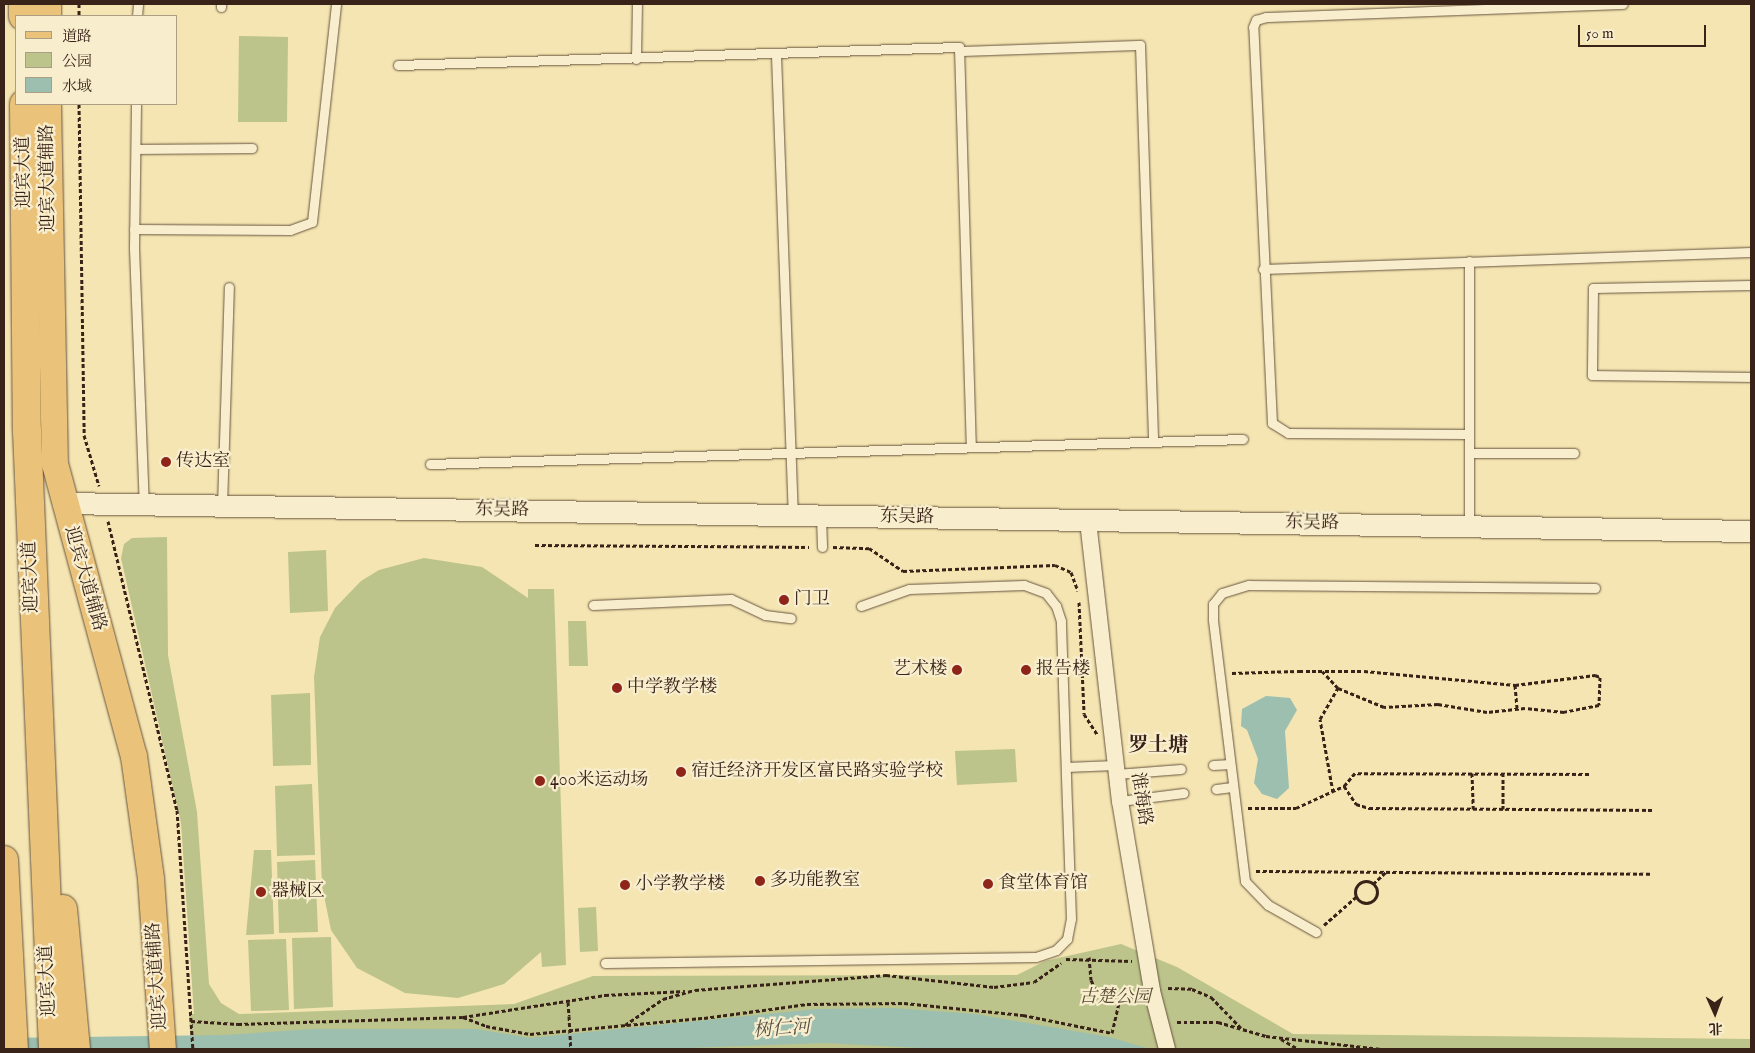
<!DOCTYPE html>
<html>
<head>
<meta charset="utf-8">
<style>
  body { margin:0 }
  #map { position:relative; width:1755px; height:1053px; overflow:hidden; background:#f4e5b2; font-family:"IM FELL English","Noto Serif SC",serif }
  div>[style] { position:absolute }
  .green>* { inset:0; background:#bcc48b }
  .water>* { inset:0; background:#9cbfb0 }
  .path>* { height:3px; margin-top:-1.5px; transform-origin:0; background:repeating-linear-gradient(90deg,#392319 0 4px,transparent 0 6.5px) }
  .path>.ring { margin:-1.5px; padding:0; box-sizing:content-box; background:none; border:3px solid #392319; border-radius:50% }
  .roads { filter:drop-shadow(0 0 1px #68543f) drop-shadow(0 0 1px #68543f) }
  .service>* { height:9px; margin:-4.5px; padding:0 4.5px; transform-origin:4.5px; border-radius:4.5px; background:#f8eecd }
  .minor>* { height:16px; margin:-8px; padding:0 8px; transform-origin:8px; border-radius:8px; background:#f8eecd }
  .tertiary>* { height:21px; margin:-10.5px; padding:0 10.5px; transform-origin:10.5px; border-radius:10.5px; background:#f8eecd }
  .primary>* { height:26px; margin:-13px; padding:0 13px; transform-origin:13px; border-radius:13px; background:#eac279 }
  .trunk>* { height:28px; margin:-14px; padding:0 14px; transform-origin:14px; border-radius:14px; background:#eac279 }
  .path-bridge>* { height:3px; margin-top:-1.5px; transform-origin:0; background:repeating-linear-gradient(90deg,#392319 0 4px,transparent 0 6.5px) }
  .dots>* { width:14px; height:14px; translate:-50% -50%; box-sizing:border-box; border:2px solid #f8eecd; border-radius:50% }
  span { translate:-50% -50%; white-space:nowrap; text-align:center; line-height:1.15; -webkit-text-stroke:4.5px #f8eecd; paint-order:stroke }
  .street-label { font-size:18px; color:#392319 }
  .poi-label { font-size:18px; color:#392319 }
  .left { translate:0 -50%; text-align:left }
  .right { translate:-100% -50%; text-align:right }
  .park-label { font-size:18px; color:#5a4b36; font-style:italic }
  .water-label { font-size:19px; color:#575246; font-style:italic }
  .quarter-label { font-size:20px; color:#392319; font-weight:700 }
  .frame { position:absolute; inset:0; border:5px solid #392319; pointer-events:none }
  .legend { position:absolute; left:15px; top:15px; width:162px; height:90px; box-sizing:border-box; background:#f8eecd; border:1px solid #ac9d85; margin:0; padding:6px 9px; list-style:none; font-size:15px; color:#392319 }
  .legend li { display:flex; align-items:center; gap:10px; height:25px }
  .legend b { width:25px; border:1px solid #ac9d85 }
  .north { position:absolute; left:1690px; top:988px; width:50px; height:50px; -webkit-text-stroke:4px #f8eecd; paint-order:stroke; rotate:178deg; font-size:14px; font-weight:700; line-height:20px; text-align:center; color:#392319 }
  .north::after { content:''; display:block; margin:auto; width:18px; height:22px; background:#392319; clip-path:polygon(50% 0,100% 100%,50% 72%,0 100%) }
  .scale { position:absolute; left:1578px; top:25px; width:128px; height:22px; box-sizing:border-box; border:2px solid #392319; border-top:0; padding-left:6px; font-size:15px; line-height:18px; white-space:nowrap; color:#392319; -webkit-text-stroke:4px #f8eecd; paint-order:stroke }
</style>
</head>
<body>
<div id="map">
  <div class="green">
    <div style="clip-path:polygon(239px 36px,288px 37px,287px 122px,238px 122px)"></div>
    <div style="clip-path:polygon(167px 537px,168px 655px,197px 812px,209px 984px,221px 1003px,239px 1014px,514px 1004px,593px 976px,1017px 975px,1045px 961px,1121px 944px,1177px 967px,1293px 1034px,1751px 1039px,1751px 1049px,191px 1049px,189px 1014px,194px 1014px,181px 823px,121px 558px,124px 544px,132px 538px)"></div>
    <div style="clip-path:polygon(326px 550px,328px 611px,290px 613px,288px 552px)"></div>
    <div style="clip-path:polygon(424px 558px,482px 567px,528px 598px,528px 589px,554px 589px,566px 965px,542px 967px,541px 952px,504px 984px,458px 998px,405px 993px,357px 968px,331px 930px,322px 886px,314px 677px,320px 637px,335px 608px,361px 581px,379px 570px)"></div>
    <div style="clip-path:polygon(568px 621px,586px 621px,588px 666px,569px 666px)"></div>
    <div style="clip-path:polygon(310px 693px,311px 765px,273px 766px,271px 695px)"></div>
    <div style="clip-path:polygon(1015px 749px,1017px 782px,957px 785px,955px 751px)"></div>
    <div style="clip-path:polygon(312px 784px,315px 855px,277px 856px,275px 786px)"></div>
    <div style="clip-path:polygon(254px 850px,271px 850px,274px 934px,246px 935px)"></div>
    <div style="clip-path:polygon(315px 860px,318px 932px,279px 933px,277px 862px)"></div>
    <div style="clip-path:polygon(596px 907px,598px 951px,580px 952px,578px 908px)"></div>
    <div style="clip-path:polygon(331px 937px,333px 1007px,294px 1009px,292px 938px)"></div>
    <div style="clip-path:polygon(286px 939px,289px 1010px,251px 1011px,248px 940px)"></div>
  </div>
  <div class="water">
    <div style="clip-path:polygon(1266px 696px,1290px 698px,1297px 710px,1285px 731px,1289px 788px,1277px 799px,1262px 794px,1254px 783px,1258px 759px,1247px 730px,1241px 726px,1242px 709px)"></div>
    <div style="clip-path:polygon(892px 1008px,975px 1014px,1109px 1037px,1150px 1049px,940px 1049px,825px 1043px,660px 1049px,4px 1049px,4px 1038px,225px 1035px,314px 1029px,476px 1029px,530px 1038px,816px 1009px)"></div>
  </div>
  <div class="path">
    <div style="left:79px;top:4px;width:12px;rotate:90deg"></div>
    <div style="left:79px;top:104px;width:331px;rotate:89.1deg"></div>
    <div style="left:84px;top:435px;width:53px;rotate:73.6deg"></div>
    <div style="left:108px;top:521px;width:297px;rotate:76.6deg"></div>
    <div style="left:177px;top:810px;width:240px;rotate:86.2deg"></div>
    <div style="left:535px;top:545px;width:274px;rotate:0.4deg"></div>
    <div style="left:833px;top:547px;width:36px;rotate:2deg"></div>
    <div style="left:869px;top:548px;width:41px;rotate:34.1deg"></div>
    <div style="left:903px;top:571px;width:152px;rotate:-2.3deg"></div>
    <div style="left:1055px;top:565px;width:17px;rotate:24deg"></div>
    <div style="left:1071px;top:572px;width:20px;rotate:70deg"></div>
    <div style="left:1079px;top:602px;width:112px;rotate:87.4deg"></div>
    <div style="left:1084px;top:714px;width:24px;rotate:57deg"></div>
    <div style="left:1232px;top:673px;width:67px;rotate:-1.7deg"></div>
    <div style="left:1299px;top:671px;width:65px"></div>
    <div style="left:1364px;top:671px;width:152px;rotate:5.3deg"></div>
    <div style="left:1515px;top:685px;width:81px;rotate:-7.1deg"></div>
    <div style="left:1595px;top:675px;width:5px;rotate:22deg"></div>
    <div style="left:1600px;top:677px;width:28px;rotate:92deg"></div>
    <div style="left:1599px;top:705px;width:36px;rotate:169deg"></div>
    <div style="left:1564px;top:712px;width:39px;rotate:-174deg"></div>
    <div style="left:1525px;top:708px;width:38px;rotate:174deg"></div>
    <div style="left:1487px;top:712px;width:50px;rotate:-170.7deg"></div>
    <div style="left:1438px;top:704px;width:54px;rotate:176.8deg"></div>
    <div style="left:1384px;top:707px;width:50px;rotate:-157.6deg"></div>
    <div style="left:1338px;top:688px;width:23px;rotate:-133deg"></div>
    <div style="left:1515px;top:685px;width:23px;rotate:85deg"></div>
    <div style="left:1472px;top:773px;width:36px;rotate:88deg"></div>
    <div style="left:1503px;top:773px;width:36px;rotate:90deg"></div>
    <div style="left:1589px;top:774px;width:234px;rotate:-179.8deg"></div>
    <div style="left:1355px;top:773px;width:17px;rotate:130deg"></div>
    <div style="left:1344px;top:786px;width:22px;rotate:56deg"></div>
    <div style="left:1356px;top:804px;width:14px;rotate:17deg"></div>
    <div style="left:1369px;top:808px;width:286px;rotate:0.4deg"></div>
    <div style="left:1333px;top:792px;width:74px;rotate:-100.1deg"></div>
    <div style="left:1320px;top:719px;width:36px;rotate:-60deg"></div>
    <div style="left:1248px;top:808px;width:48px"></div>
    <div style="left:1296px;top:808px;width:53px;rotate:-24.6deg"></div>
    <div style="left:1256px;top:871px;width:394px;rotate:0.4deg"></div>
    <div class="ring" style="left:1355px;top:881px;width:19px;height:19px"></div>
    <div style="left:1373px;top:884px;width:19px;rotate:-43deg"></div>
    <div style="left:1324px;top:925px;width:43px;rotate:-41.2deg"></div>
    <div style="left:1089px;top:957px;width:23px;rotate:85deg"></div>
    <div style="left:1091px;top:980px;width:15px;rotate:62deg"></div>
    <div style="left:1098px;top:993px;width:40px;rotate:5.7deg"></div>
    <div style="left:1066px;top:959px;width:66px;rotate:1.7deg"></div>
    <div style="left:1168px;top:988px;width:24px;rotate:2deg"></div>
    <div style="left:1192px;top:989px;width:21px;rotate:23deg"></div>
    <div style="left:1211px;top:997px;width:43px;rotate:45.9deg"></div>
    <div style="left:568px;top:1002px;width:14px;rotate:86deg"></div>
    <div style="left:463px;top:1017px;width:25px;rotate:21deg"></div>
    <div style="left:486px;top:1026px;width:45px;rotate:10.3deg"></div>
    <div style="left:530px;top:1034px;width:175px;rotate:-5.3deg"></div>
    <div style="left:704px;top:1018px;width:104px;rotate:-7.7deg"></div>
    <div style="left:807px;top:1004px;width:97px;rotate:-0.6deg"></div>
    <div style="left:904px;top:1003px;width:120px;rotate:5.8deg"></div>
    <div style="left:1023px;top:1015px;width:91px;rotate:11.4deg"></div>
    <div style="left:1112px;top:1033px;width:36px;rotate:-77deg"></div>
    <div style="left:191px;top:1021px;width:47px;rotate:3.7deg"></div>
    <div style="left:238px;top:1024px;width:225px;rotate:-1.8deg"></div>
    <div style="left:463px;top:1017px;width:144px;rotate:-8.8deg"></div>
    <div style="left:605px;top:995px;width:80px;rotate:-2.9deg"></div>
    <div style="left:1177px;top:1022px;width:41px"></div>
    <div style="left:1218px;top:1022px;width:50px;rotate:16.3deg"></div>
    <div style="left:1266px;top:1036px;width:116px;rotate:6.4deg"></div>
    <div style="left:625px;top:1025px;width:46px;rotate:-34.4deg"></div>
    <div style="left:663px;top:999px;width:33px;rotate:-16deg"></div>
    <div style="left:695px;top:990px;width:192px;rotate:-4.5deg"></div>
    <div style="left:886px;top:975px;width:109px;rotate:6.3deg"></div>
    <div style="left:994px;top:987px;width:40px;rotate:-7.1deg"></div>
    <div style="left:1034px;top:982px;width:33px;rotate:-35deg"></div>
    <div style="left:1281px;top:1039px;width:20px;rotate:30deg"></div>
    <div style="left:1421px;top:1049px;width:94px"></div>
  </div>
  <div class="roads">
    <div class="service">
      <div style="left:221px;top:7px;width:3px;rotate:-90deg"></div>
      <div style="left:137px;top:16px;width:12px;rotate:-85deg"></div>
      <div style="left:959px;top:51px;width:181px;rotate:-1.9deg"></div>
      <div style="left:1140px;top:45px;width:396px;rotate:88.1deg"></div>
      <div style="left:776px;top:55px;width:461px;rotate:87.9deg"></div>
      <div style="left:636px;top:59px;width:55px;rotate:-89deg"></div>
      <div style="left:398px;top:65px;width:561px;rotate:-1.84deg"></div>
      <div style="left:959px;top:47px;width:400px;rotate:88.3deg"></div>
      <div style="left:136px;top:104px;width:144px;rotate:90.8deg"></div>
      <div style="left:134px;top:248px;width:257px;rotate:87.8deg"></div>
      <div style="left:136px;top:149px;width:116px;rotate:-0.5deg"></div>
      <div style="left:134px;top:229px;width:156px;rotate:0.4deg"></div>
      <div style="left:290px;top:230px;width:23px;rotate:-20deg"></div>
      <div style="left:312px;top:222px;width:219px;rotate:-83.7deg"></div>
      <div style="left:1469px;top:261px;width:265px;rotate:90deg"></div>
      <div style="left:1263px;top:269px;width:488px;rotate:-2deg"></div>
      <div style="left:1751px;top:285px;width:158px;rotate:178.9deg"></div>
      <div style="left:1593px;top:288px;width:87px;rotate:90.7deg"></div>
      <div style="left:1592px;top:375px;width:159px;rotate:0.7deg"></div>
      <div style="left:1469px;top:434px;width:181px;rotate:-179.7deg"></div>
      <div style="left:1288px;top:433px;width:19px;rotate:-148deg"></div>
      <div style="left:1272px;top:423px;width:396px;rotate:-92.7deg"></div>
      <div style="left:1253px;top:27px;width:8px;rotate:-67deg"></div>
      <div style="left:1256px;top:20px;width:10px;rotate:-17deg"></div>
      <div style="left:1266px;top:17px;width:357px;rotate:-2.1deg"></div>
      <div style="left:1469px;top:453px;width:105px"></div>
      <div style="left:430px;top:464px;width:813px;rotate:-1.76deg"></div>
      <div style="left:222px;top:506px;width:219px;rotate:-88.2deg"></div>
      <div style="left:821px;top:517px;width:30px;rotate:88deg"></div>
      <div style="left:593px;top:605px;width:138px;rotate:-2.5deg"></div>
      <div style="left:731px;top:599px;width:38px;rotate:25deg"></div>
      <div style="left:765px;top:615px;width:26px;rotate:7deg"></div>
      <div style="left:1213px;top:765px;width:17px;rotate:-3deg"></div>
      <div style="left:1066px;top:767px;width:49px;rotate:-2.3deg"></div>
      <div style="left:1116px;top:774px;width:65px;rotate:-4.4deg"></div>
      <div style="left:1216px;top:789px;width:16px;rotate:-7deg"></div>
      <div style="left:1120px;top:801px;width:64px;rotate:-7.2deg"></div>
      <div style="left:1316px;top:932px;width:55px;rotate:-150.6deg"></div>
      <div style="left:1268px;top:905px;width:33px;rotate:-134deg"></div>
      <div style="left:1245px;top:881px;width:264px;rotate:-97deg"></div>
      <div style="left:1213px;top:619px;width:15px;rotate:-90deg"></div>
      <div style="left:1213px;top:604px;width:14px;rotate:-51deg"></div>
      <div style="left:1222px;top:593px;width:28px;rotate:-17deg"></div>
      <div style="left:1249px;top:585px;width:346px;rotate:0.5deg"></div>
      <div style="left:605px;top:963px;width:431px;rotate:-0.8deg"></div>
      <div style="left:1036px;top:957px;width:21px;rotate:-19deg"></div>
      <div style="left:1056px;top:950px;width:16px;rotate:-45deg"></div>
      <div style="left:1067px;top:939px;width:20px;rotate:-79deg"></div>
      <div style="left:1071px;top:919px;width:113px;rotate:-92deg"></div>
      <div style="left:1067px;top:806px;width:185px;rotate:-91.9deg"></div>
      <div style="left:1061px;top:621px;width:16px;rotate:-108deg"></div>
      <div style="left:1056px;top:606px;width:16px;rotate:-128deg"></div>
      <div style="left:1046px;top:593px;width:23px;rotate:-160deg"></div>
      <div style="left:1024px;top:585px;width:115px;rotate:178deg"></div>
      <div style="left:909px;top:589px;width:51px;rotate:160.5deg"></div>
    </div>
    <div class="minor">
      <div style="left:1088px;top:521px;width:282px;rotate:83.5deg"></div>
      <div style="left:1120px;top:801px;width:193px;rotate:80.4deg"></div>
      <div style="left:1152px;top:991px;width:60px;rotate:75.5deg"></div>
    </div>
    <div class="tertiary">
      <div style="left:63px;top:503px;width:1688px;rotate:0.95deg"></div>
    </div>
    <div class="primary">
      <div style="left:48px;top:4px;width:12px;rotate:90deg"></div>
      <div style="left:48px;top:104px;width:360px;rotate:88.9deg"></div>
      <div style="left:55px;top:464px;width:302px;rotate:74.9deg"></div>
      <div style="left:134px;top:756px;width:124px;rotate:82.1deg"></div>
      <div style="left:151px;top:879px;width:170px;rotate:86deg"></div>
    </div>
    <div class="trunk">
      <div style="left:23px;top:4px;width:12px;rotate:90deg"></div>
      <div style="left:24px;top:104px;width:327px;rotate:89.5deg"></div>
      <div style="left:27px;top:431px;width:619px;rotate:87.59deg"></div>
      <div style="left:4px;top:860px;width:189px;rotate:87deg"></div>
      <div style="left:63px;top:909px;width:141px;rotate:84.7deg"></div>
    </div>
  </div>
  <div class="path-bridge">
    <div style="left:569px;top:1016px;width:33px;rotate:87deg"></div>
  </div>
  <div class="dots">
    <div style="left:166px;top:462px;background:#8f2418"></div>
    <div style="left:784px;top:600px;background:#8f2418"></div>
    <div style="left:957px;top:670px;background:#8f2418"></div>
    <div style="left:1026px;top:670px;background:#8f2418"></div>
    <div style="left:617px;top:688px;background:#8f2418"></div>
    <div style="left:681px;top:772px;background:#8f2418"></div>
    <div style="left:540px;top:781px;background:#8f2418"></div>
    <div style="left:760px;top:881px;background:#8f2418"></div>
    <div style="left:988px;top:884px;background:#8f2418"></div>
    <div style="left:625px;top:885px;background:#8f2418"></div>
    <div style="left:261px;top:892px;background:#8f2418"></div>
  </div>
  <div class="street-label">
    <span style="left:25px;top:172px;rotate:-91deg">迎宾大道</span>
    <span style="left:49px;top:178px;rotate:-91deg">迎宾大道辅路</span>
    <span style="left:502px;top:511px;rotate:1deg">东吴路</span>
    <span style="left:907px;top:518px;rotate:1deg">东吴路</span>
    <span style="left:1312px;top:524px;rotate:1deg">东吴路</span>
    <span style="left:32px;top:577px;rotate:-92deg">迎宾大道</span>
    <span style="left:84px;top:579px;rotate:74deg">迎宾大道辅路</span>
    <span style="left:1140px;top:799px;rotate:81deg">淮海路</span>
    <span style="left:158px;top:976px;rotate:-94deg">迎宾大道辅路</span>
    <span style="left:49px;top:981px;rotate:-93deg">迎宾大道</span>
  </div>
  <div class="poi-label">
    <span class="left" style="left:176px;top:462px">传达室</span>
    <span class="left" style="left:794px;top:600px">门卫</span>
    <span class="right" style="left:947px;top:670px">艺术楼</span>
    <span class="left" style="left:1036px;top:670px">报告楼</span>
    <span class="left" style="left:627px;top:688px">中学教学楼</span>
    <span class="left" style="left:691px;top:772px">宿迁经济开发区富民路实验学校</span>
    <span class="left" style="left:550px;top:781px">400米运动场</span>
    <span class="left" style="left:770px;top:881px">多功能教室</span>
    <span class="left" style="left:998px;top:884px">食堂体育馆</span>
    <span class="left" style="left:635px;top:885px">小学教学楼</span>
    <span class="left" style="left:271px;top:892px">器械区</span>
  </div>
  <div class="park-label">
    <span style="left:1115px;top:998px">古楚公园</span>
  </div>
  <div class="water-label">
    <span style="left:782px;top:1030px;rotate:-4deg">树仁河</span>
  </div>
  <div class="quarter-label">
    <span style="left:1158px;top:745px">罗土塘</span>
  </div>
  <div class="frame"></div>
  <ul class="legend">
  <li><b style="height:6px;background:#eac279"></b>道路</li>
  <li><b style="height:14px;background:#bcc48b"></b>公园</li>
  <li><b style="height:14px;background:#9cbfb0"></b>水域</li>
  </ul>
  <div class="north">北</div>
  <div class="scale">50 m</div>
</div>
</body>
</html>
